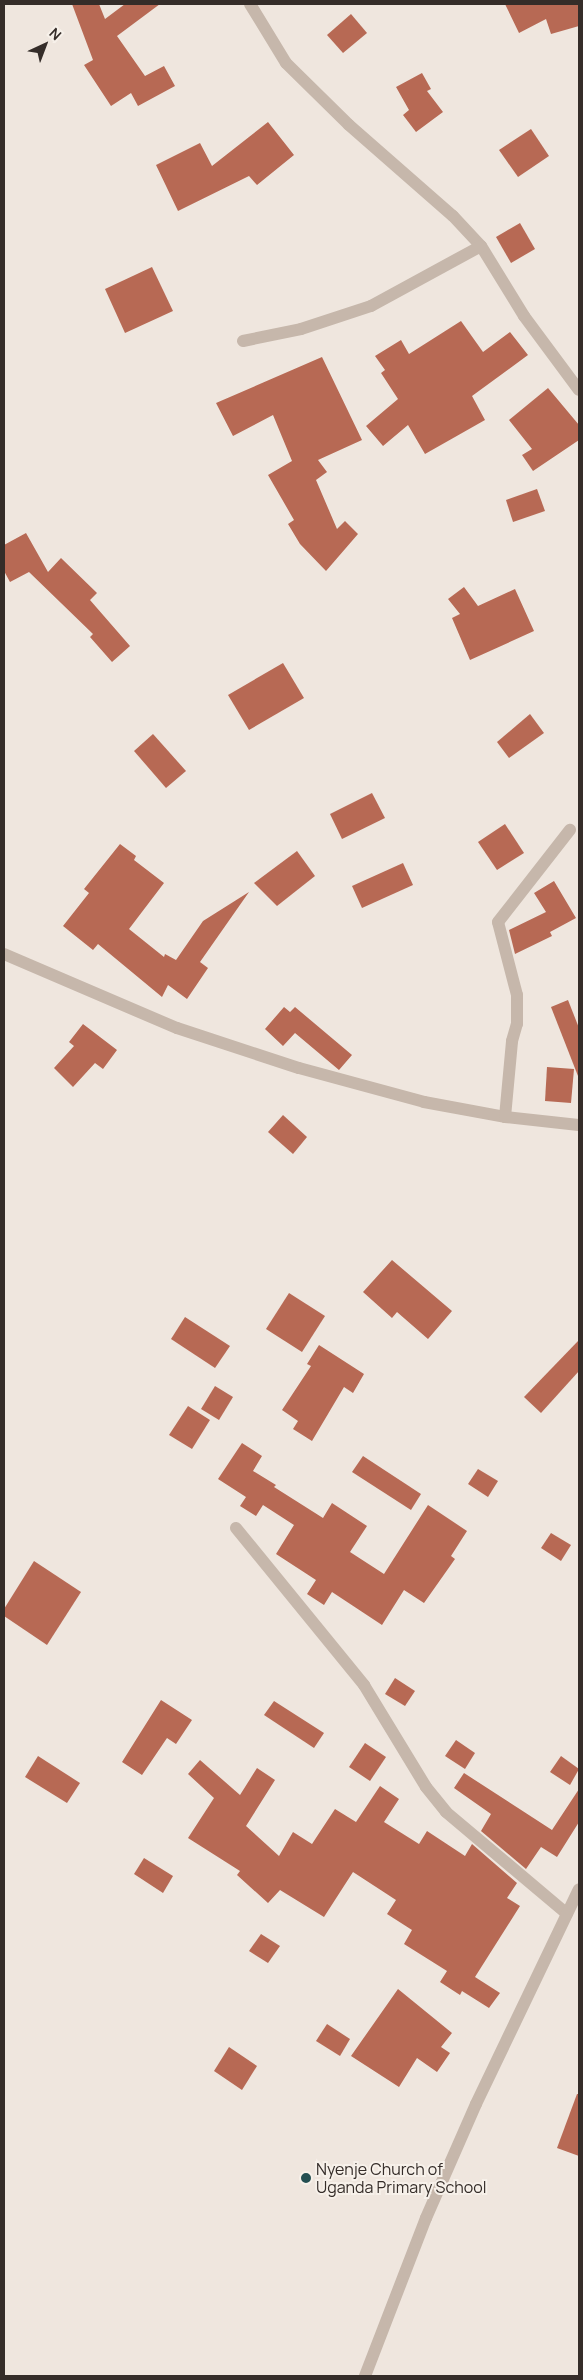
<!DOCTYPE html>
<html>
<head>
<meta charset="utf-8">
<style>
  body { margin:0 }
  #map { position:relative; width:583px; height:2380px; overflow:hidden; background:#efe6de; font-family:Manrope,sans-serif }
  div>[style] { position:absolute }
  .building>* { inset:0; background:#b76954 }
  .minor>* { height:12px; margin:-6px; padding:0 6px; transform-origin:6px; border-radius:6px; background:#c6b7ab }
  .tertiary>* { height:12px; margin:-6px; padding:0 6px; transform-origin:6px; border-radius:6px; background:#c6b7ab }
  .dots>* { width:14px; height:14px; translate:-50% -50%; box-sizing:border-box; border:2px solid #f7f1ea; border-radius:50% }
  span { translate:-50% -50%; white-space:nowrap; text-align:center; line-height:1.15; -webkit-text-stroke:4px #f7f1ea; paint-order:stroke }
  .poi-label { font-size:16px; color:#352d29 }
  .left { translate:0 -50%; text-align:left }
  .frame { position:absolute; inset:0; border:5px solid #352d29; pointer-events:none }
  .north { position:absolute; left:20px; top:20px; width:50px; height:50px; -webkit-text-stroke:4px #f7f1ea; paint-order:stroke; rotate:43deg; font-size:14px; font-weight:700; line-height:20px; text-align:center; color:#352d29 }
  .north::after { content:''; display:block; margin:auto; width:18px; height:22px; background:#352d29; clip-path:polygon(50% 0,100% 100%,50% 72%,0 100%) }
</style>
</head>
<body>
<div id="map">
  <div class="building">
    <div style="clip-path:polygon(72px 4px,99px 4px,105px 19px,125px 4px,160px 4px,117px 36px,145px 76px,164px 66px,175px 86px,138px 106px,131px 93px,111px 106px,84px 65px,93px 60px)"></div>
    <div style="clip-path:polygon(505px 4px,579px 4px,579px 26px,551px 34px,546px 19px,519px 33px)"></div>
    <div style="clip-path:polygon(351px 14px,367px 33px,343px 53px,327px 35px)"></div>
    <div style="clip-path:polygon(422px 73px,431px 89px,427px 91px,443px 112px,416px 132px,403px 115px,409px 110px,396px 87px)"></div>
    <div style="clip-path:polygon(268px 122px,294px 155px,257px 185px,249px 176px,178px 211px,156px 165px,200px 143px,212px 166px)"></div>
    <div style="clip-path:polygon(531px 129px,549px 156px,518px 177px,499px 150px)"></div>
    <div style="clip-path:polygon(520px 223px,535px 249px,511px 263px,496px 237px)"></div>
    <div style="clip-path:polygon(152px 267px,173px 311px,125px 333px,105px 289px)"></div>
    <div style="clip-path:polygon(461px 321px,483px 352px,510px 332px,528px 355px,472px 396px,485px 420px,425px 454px,408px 425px,383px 446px,366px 426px,398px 399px,381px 373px,385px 370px,375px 356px,401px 340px,409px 354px)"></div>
    <div style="clip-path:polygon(322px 357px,362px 440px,318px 460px,327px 472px,316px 480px,337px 529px,345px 521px,358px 534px,326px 571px,300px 544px,288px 524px,294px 520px,268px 475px,292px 461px,273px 415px,233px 436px,216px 403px)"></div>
    <div style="clip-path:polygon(548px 388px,579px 425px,579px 440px,533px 471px,522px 455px,532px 449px,509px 420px)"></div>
    <div style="clip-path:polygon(537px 489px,545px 511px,513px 522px,506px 500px)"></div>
    <div style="clip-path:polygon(26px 533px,48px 572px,61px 558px,97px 593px,90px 600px,130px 646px,112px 662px,90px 637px,93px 634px,29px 572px,10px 582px,4px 571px,4px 545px)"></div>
    <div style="clip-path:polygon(464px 587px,478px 606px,515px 589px,534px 631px,470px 660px,452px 618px,460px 614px,448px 599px)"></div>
    <div style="clip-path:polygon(283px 663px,304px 698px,249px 730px,228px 695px)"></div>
    <div style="clip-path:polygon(530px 714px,544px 733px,509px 758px,497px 742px)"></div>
    <div style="clip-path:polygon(153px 734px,186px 771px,166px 788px,134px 751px)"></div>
    <div style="clip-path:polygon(372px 793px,385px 818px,342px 839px,330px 814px)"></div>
    <div style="clip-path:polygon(505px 824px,524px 853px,497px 870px,478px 842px)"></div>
    <div style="clip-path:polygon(120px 844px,136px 856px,134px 860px,164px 883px,129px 929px,164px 957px,165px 954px,176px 960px,203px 921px,249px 892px,200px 962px,208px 968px,187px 999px,168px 985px,162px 997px,98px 944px,93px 950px,63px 926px,89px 893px,84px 889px)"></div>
    <div style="clip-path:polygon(297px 851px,315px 876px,277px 906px,254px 883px)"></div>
    <div style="clip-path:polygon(403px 863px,413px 885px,362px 908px,352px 886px)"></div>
    <div style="clip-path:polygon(554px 881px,576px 918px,550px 932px,552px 936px,515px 954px,509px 930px,546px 912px,534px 893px)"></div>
    <div style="clip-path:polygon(568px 1000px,579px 1028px,578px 1076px,551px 1007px)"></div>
    <div style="clip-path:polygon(284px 1007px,290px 1012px,295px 1007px,352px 1055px,339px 1070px,295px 1033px,283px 1046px,265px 1029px)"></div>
    <div style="clip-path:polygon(83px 1024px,117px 1050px,103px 1069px,95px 1063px,73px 1087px,54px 1068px,74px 1046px,69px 1042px)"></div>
    <div style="clip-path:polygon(547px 1067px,574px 1069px,571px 1103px,545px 1101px)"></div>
    <div style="clip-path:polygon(283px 1115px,307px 1137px,293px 1154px,268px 1132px)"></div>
    <div style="clip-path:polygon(392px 1260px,452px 1311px,428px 1339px,397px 1312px,392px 1318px,363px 1292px)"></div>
    <div style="clip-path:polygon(289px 1293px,325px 1316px,302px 1352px,266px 1329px)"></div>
    <div style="clip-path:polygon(185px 1317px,230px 1346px,215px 1368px,171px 1339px)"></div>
    <div style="clip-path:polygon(579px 1340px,579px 1371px,541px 1413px,524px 1397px)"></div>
    <div style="clip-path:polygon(319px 1345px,364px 1374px,353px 1393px,344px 1387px,312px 1441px,293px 1429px,298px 1421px,282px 1410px,311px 1366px,307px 1364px)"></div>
    <div style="clip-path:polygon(215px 1386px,233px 1397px,219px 1420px,201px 1409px)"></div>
    <div style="clip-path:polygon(188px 1406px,210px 1420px,192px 1449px,169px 1435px)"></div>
    <div style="clip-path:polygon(242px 1443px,262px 1456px,253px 1471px,276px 1485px,274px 1487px,323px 1518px,332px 1503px,367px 1526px,350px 1552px,384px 1574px,428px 1505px,467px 1531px,451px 1556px,455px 1559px,424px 1603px,404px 1590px,382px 1625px,332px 1592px,324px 1605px,307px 1594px,316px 1580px,276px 1554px,294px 1525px,263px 1505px,256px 1516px,240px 1506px,246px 1497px,218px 1479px)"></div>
    <div style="clip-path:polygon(363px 1456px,421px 1494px,411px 1510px,352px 1472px)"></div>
    <div style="clip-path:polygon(478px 1469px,498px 1481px,488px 1497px,468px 1484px)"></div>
    <div style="clip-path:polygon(551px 1533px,571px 1545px,561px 1561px,541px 1548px)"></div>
    <div style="clip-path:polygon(34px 1561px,81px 1592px,47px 1645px,4px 1616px,4px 1609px)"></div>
    <div style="clip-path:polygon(395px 1678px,415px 1691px,405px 1706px,385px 1694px)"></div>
    <div style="clip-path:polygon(161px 1700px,192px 1720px,176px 1744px,167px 1738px,142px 1775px,122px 1762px)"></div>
    <div style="clip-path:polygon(274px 1701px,324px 1733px,314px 1748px,264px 1715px)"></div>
    <div style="clip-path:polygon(456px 1740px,475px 1753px,465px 1769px,445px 1756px)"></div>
    <div style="clip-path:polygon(365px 1743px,386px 1757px,370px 1781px,349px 1767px)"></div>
    <div style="clip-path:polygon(38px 1756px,80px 1783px,67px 1803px,25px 1777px)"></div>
    <div style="clip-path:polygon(561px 1756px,579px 1769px,570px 1785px,550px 1772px)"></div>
    <div style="clip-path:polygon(200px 1760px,240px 1795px,257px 1768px,275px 1780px,246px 1826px,279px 1856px,293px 1832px,312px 1844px,335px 1809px,356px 1822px,380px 1786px,399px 1799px,384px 1822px,419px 1844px,427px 1831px,465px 1856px,472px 1844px,517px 1883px,507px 1898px,520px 1906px,475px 1977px,500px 1993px,489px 2008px,462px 1991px,460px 1995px,440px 1982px,447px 1971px,404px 1944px,412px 1930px,387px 1914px,396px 1900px,353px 1872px,324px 1917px,280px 1890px,268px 1903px,237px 1875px,240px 1871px,188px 1838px,214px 1798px,188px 1774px)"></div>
    <div style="clip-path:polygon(464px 1773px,552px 1830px,579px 1789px,579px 1822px,557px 1857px,541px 1847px,526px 1869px,481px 1831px,491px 1814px,454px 1788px)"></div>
    <div style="clip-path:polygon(144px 1858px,173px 1876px,163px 1893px,134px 1874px)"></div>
    <div style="clip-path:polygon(261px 1934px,280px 1946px,268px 1963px,249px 1951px)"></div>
    <div style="clip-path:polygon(398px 1989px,452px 2033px,441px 2047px,450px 2053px,437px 2072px,417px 2058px,399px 2087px,351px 2056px)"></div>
    <div style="clip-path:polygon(327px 2024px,350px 2039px,340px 2056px,316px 2041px)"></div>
    <div style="clip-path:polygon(229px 2047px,257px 2066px,242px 2090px,214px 2071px)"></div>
    <div style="clip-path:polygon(577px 2094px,579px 2094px,579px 2156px,557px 2148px)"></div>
  </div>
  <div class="minor">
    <div style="left:250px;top:4px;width:69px;rotate:58.6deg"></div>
    <div style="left:286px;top:63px;width:88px;rotate:44.5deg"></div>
    <div style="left:349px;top:125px;width:138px;rotate:41.2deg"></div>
    <div style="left:453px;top:216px;width:41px;rotate:47deg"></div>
    <div style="left:481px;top:246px;width:82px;rotate:58.4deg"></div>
    <div style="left:524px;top:316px;width:92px;rotate:53.4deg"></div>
    <div style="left:243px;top:341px;width:59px;rotate:-11.7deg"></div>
    <div style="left:301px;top:329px;width:74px;rotate:-18.2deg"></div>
    <div style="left:371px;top:306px;width:125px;rotate:-28.6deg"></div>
    <div style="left:4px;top:954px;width:188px;rotate:23.2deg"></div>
    <div style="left:177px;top:1028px;width:128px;rotate:18.2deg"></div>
    <div style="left:299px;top:1068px;width:130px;rotate:15.2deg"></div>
    <div style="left:424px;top:1102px;width:82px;rotate:10.5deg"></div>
    <div style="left:505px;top:1117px;width:74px;rotate:6.2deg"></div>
    <div style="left:505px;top:1117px;width:76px;rotate:-84.7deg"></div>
    <div style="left:512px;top:1041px;width:18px;rotate:-74deg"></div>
    <div style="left:517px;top:1024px;width:29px;rotate:-90deg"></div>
    <div style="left:517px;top:995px;width:75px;rotate:-104.6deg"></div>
    <div style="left:498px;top:922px;width:117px;rotate:-52deg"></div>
    <div style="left:236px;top:1528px;width:203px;rotate:50.8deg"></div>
    <div style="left:364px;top:1685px;width:119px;rotate:58.7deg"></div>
    <div style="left:426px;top:1787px;width:32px;rotate:51deg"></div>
    <div style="left:446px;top:1812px;width:158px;rotate:40.1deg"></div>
  </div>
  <div class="tertiary">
    <div style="left:365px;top:2376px;width:169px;rotate:-68.9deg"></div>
    <div style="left:426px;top:2218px;width:124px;rotate:-66.3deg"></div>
    <div style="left:476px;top:2104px;width:238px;rotate:-64.4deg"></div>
  </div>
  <div class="dots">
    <div style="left:306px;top:2178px;background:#244f51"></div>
  </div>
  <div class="poi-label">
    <span class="left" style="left:316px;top:2178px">Nyenje Church of<br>Uganda Primary School</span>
  </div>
  <div class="frame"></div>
  <div class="north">N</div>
</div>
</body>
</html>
